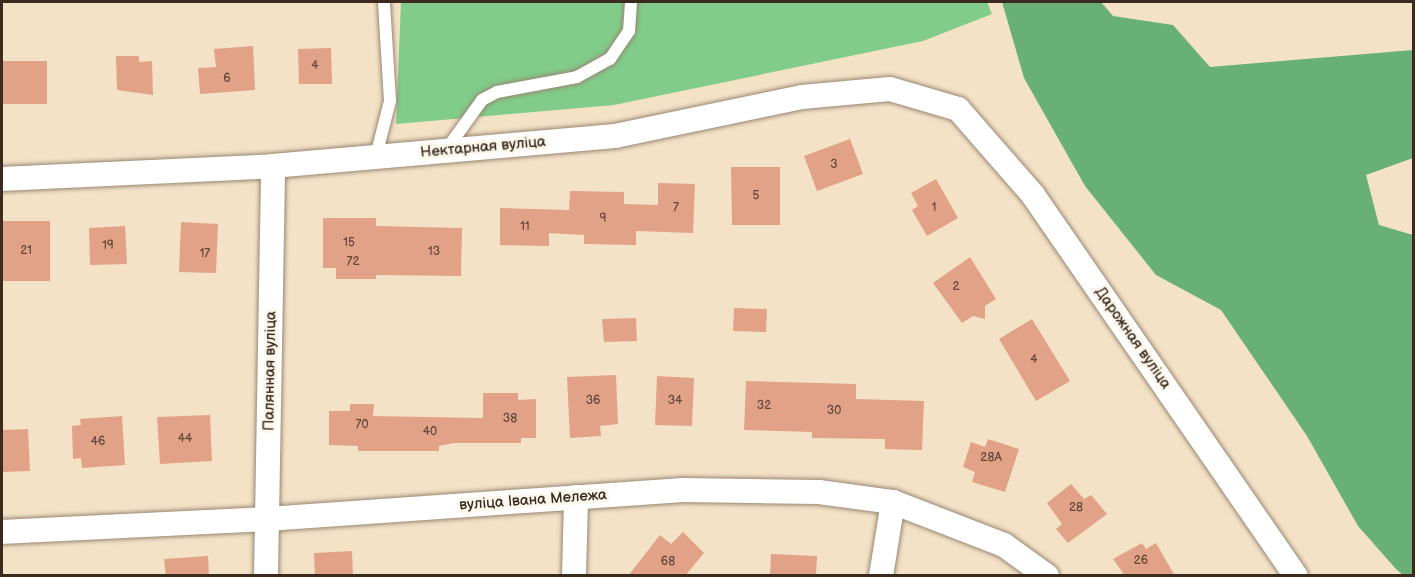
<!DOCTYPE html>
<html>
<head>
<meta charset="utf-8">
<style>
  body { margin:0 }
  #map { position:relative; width:1415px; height:577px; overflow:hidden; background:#f4e2c7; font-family:"Balsamiq Sans",sans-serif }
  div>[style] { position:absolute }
  .green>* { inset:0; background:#81cc8a }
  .forest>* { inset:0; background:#68b076 }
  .building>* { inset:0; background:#e1a287 }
  .roads { filter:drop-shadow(0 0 2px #988672) drop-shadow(0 0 2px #988672) }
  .service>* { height:12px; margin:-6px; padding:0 6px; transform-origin:6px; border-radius:6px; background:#fff }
  .minor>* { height:24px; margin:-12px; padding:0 12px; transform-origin:12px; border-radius:12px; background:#fff }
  span { translate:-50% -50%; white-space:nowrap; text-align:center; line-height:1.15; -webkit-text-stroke:6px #fbf7ec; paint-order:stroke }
  .number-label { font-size:12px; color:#644838 }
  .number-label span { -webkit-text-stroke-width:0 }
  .street-label { font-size:15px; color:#3b2a1e }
  .frame { position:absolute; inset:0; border:3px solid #3b2a1e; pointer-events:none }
</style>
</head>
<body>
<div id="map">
  <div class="green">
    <div style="clip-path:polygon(401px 2px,987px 2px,992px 14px,923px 41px,614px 105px,396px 124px)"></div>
  </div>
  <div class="forest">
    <div style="clip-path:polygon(1002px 2px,1101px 2px,1113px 16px,1173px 25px,1210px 67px,1413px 50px,1413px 158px,1366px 175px,1379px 225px,1413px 235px,1413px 575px,1403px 575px,1396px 569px,1358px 526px,1307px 436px,1221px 310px,1156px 275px,1085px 186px,1024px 78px)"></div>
  </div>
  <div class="building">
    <div style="clip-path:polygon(253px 46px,255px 90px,200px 94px,198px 68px,216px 67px,214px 49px)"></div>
    <div style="clip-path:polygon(331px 48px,332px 84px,299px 84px,298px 49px)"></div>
    <div style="clip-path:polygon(116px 56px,139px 56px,139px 62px,152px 61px,153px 95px,117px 90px)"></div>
    <div style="clip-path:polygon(2px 61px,47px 61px,47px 104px,2px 104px)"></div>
    <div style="clip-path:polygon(850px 139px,863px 174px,817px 191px,804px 156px)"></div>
    <div style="clip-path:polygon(731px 167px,780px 167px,780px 225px,732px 225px)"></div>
    <div style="clip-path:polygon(936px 179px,958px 218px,927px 236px,912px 210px,918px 206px,911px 193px)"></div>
    <div style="clip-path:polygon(658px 183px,695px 184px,693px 233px,636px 231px,636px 245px,584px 244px,584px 235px,549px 233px,549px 246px,500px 245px,500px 208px,569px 210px,570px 191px,624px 192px,624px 204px,658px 205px)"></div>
    <div style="clip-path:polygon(323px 218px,376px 218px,376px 226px,462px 228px,461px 276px,376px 275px,376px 279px,336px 279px,336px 268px,323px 268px)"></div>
    <div style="clip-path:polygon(2px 221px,50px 221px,50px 281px,2px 281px)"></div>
    <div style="clip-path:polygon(181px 222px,218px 224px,216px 273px,179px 272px)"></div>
    <div style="clip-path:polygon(125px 226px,127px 264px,90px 265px,89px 228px)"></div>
    <div style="clip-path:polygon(970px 257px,996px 299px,985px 306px,985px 319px,973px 316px,962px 323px,933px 283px)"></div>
    <div style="clip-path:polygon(734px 308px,767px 309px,766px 332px,733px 331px)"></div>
    <div style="clip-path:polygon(636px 318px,637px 341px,604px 342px,602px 319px)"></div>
    <div style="clip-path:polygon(1032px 319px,1070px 381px,1036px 401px,999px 339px)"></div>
    <div style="clip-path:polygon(616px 375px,618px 424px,600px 426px,601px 436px,570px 438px,567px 377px)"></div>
    <div style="clip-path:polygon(657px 376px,694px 378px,692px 426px,655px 425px)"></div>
    <div style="clip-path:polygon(746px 381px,856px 384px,856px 399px,924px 401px,922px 450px,885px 449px,885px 439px,812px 438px,812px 432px,744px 430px)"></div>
    <div style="clip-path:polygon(483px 393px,518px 393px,518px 400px,536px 399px,536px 438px,521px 438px,521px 443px,454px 443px,439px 446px,439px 451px,358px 451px,358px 446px,329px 445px,329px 411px,350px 411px,350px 404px,374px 404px,373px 416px,483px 418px)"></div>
    <div style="clip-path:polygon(210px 415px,212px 461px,160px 464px,157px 417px)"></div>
    <div style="clip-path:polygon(122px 416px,125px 465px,82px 468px,81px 458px,73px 459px,72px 426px,81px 425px,80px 419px)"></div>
    <div style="clip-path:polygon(28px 429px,30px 471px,2px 472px,2px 430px)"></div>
    <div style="clip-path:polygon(988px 439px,1019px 449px,1005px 492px,972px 482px,975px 472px,963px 467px,971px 442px,985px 447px)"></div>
    <div style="clip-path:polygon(1071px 484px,1084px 499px,1091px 495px,1107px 514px,1068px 543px,1056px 529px,1062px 524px,1047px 503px)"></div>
    <div style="clip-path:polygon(683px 532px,704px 553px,685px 576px,628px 576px,660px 535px,671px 544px)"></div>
    <div style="clip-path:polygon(1142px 543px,1146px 549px,1156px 543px,1175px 576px,1125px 576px,1113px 559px)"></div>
    <div style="clip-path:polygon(352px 551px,353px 576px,315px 576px,314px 553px)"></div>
    <div style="clip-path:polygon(771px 554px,817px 556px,816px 576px,770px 576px)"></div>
    <div style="clip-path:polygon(208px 556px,209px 576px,166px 576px,164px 559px)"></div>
  </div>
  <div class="roads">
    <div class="service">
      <div style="left:446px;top:150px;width:62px;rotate:-54.2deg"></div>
      <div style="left:482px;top:100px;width:17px;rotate:-28deg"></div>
      <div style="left:497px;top:92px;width:81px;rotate:-10.6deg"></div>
      <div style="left:577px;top:77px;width:38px;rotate:-29deg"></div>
      <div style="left:610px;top:59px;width:34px;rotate:-56deg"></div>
      <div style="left:629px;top:31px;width:29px;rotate:-86deg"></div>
      <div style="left:376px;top:156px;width:57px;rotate:-75.7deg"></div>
      <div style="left:390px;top:101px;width:99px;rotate:-93.5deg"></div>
    </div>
    <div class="minor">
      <div style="left:2px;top:179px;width:271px;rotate:-2.7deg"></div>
      <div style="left:273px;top:166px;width:343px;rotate:-5deg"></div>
      <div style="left:615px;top:136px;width:191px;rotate:-11.8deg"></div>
      <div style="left:802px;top:97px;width:88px;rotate:-5.2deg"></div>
      <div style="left:890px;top:89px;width:71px;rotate:16.4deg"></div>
      <div style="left:958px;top:109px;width:114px;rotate:48.9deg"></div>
      <div style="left:1033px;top:195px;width:463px;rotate:55.4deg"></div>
      <div style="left:2px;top:532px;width:265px;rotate:-2.8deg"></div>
      <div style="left:267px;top:519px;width:417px;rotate:-4deg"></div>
      <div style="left:683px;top:490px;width:136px;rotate:0.8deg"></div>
      <div style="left:819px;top:492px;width:75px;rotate:7.7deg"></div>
      <div style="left:893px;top:502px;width:119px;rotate:21.2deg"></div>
      <div style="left:1004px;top:545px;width:53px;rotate:35.8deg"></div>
      <div style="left:266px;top:576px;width:410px;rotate:-89deg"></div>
      <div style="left:574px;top:576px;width:79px;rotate:-88.5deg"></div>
      <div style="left:881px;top:576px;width:75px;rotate:-80.8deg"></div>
    </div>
  </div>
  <div class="number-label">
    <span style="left:315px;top:66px">4</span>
    <span style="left:227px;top:79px">6</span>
    <span style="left:834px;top:165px">3</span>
    <span style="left:756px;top:196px">5</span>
    <span style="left:676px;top:208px">7</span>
    <span style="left:934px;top:208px">1</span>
    <span style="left:603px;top:219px">9</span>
    <span style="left:525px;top:227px">11</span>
    <span style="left:349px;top:243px">15</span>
    <span style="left:108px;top:246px">19</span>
    <span style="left:26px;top:251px">21</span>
    <span style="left:434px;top:252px">13</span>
    <span style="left:205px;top:254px">17</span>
    <span style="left:353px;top:262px">72</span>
    <span style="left:956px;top:287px">2</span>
    <span style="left:1034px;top:360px">4</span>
    <span style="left:593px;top:401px">36</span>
    <span style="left:675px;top:401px">34</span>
    <span style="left:764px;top:406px">32</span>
    <span style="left:834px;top:411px">30</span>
    <span style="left:510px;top:419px">38</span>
    <span style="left:362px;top:425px">70</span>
    <span style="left:430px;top:432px">40</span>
    <span style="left:185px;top:439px">44</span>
    <span style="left:98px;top:442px">46</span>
    <span style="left:991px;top:458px">28А</span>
    <span style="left:1076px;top:508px">28</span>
    <span style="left:1141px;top:561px">26</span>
    <span style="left:668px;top:562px">68</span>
  </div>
  <div class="street-label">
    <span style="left:483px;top:147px;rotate:-5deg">Нектарная вуліца</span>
    <span style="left:1133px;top:338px;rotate:55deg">Дарожная вуліца</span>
    <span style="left:270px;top:371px;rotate:-89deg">Палянная вуліца</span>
    <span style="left:533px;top:500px;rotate:-4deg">вуліца Івана Мележа</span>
  </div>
  <div class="frame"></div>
</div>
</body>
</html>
